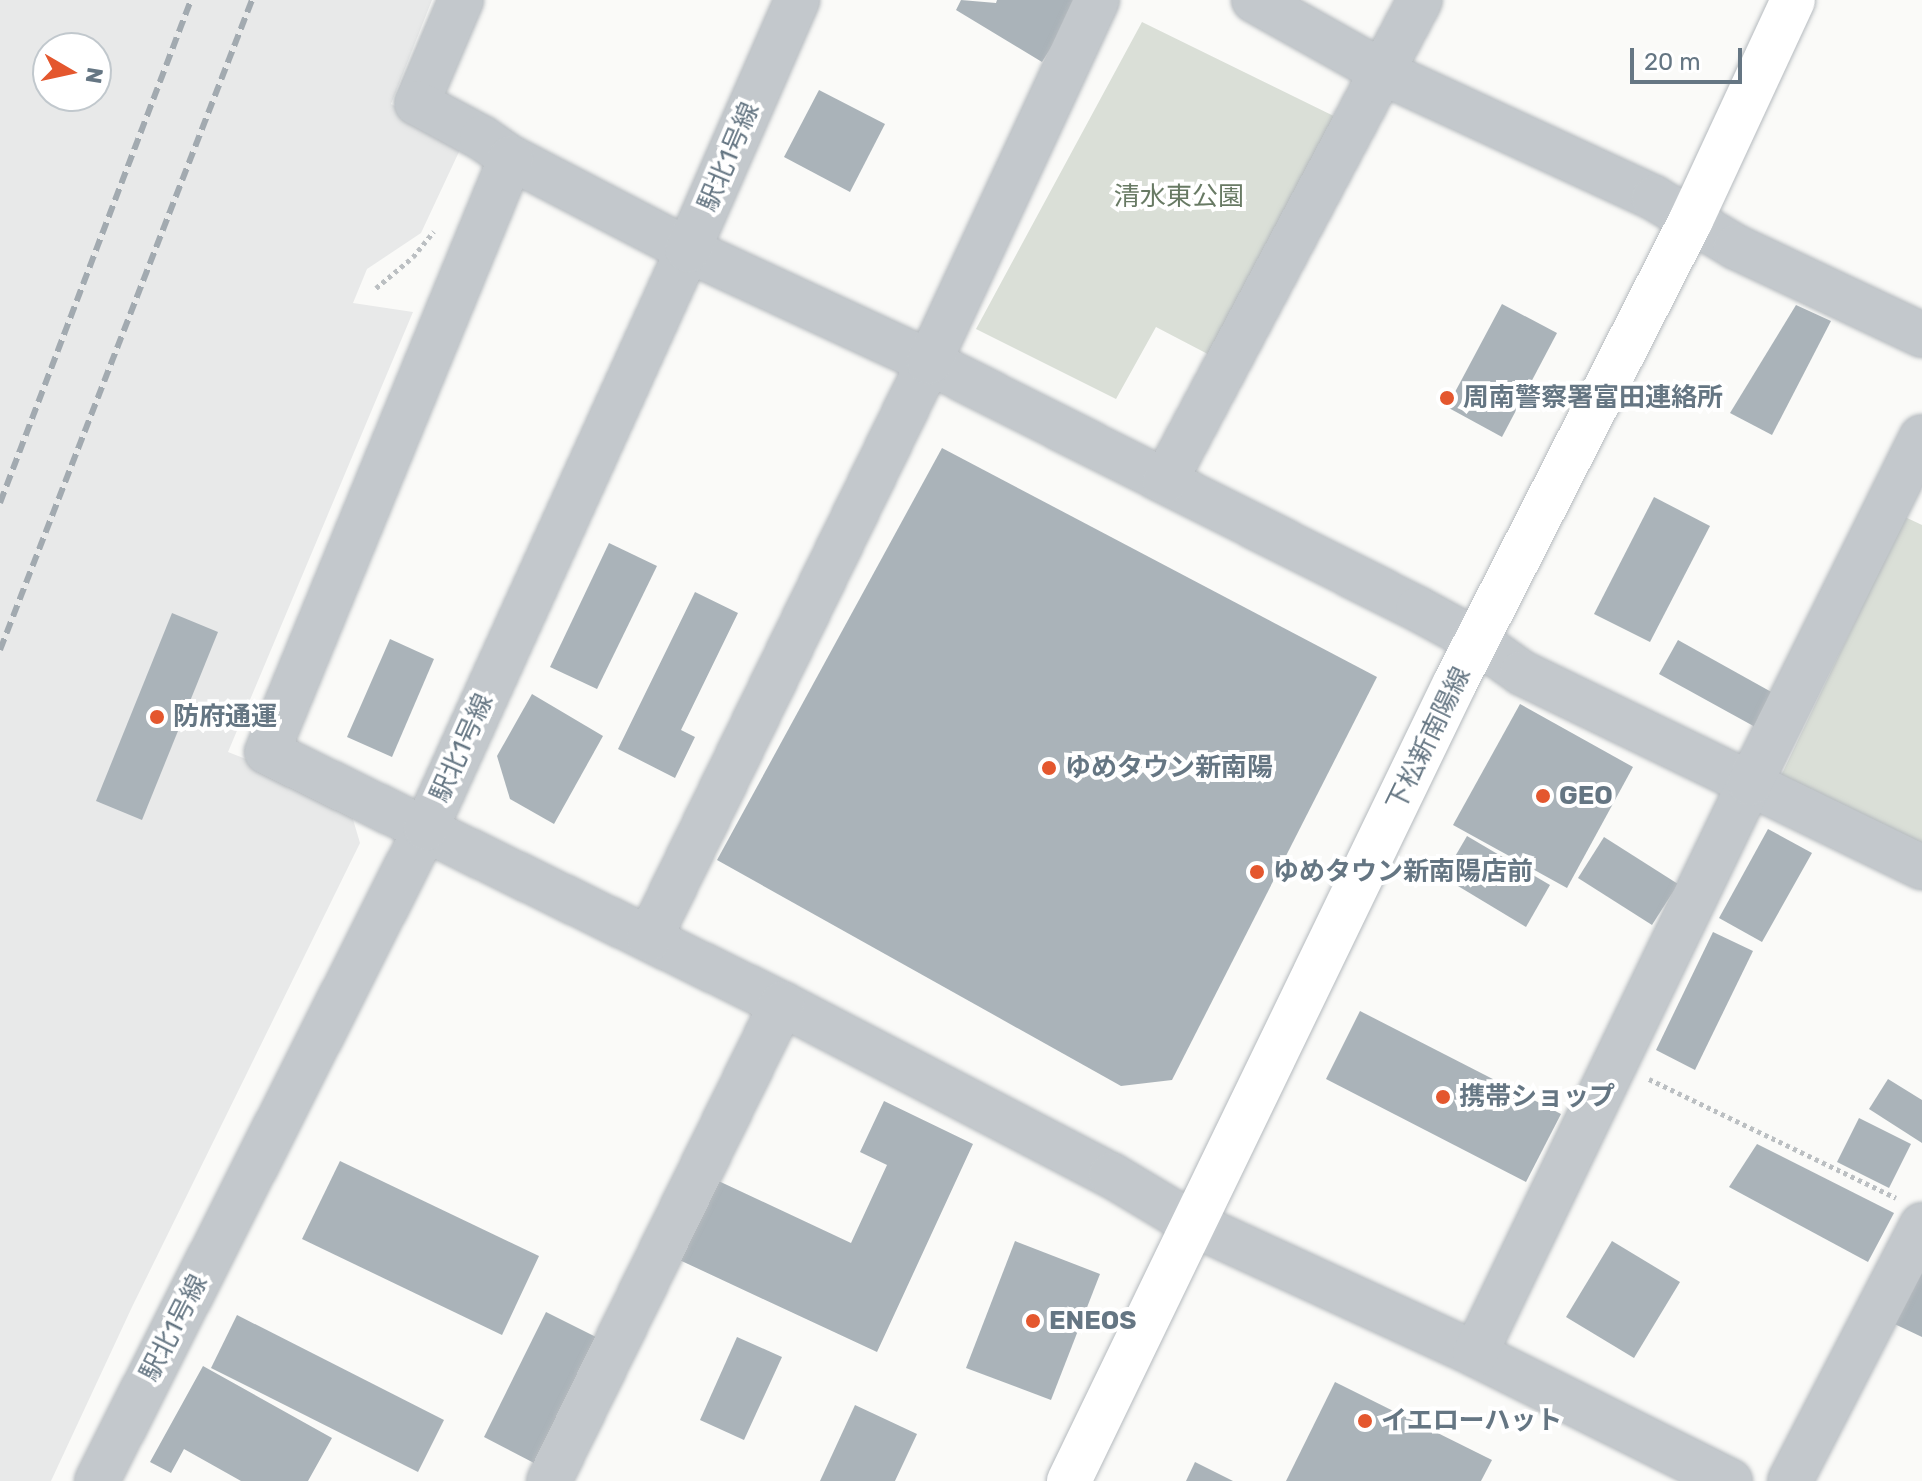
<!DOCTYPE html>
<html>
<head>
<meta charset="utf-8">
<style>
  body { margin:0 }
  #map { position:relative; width:1922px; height:1481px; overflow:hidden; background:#fafaf8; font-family:Rubik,"Noto Sans JP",sans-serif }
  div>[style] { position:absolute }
  .built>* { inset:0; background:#e8e9e9 }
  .green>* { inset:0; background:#dadfd7 }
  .building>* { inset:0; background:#aab3b9 }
  .path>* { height:5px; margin-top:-2.5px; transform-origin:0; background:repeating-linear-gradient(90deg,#bbbfc2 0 4px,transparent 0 8px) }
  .roads { filter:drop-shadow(0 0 2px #b5babe) drop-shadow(0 0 2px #b5babe) }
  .minor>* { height:44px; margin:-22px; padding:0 22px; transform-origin:22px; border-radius:22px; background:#c3c8cc }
  .major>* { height:44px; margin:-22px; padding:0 22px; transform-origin:22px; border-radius:22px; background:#fff }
  .rail>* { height:6px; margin-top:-3px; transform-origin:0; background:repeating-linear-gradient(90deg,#a2aab0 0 12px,transparent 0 18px) }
  .dots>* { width:22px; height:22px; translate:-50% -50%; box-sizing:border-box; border:4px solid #fff; border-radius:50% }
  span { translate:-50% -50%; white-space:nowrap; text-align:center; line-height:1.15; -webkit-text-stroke:8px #fff; paint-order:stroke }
  .street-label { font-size:26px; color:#657683 }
  .park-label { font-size:26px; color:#687a64 }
  .poi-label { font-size:26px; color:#657683; font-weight:700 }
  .left { translate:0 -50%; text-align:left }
  .north { position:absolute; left:32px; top:32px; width:80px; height:80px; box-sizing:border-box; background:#fff; border:2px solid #c1c8cd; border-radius:50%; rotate:99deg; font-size:22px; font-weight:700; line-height:32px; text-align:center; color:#657683 }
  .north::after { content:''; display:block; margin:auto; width:28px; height:36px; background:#e4572e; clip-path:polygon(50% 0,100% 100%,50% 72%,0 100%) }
  .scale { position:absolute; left:1630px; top:48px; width:112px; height:36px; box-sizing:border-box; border:4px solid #657683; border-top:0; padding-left:10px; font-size:24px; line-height:28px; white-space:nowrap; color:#657683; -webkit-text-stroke:6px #fff; paint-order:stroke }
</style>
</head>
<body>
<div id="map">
  <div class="built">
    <div style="clip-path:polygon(evenodd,0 0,432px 0,391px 104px,465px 139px,421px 233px,367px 269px,353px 303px,413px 312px,228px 752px,347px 799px,360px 843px,132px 1307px,51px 1481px,0 1481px,0 0,48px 48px,96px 48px,96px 96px,48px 96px,48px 48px)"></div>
  </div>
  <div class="green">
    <div style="clip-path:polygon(1142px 22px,1350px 124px,1223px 362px,1156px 327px,1116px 399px,976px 329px)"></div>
    <div style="clip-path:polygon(1905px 517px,1922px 525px,1922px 855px,1777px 784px)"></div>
  </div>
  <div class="building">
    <div style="clip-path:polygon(961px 0,996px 3px,997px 0,1080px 0,1042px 62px,956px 10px)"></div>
    <div style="clip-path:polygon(819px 90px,885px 124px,850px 192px,784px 157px)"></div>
    <div style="clip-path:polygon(1502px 304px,1557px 333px,1502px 437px,1447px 407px)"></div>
    <div style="clip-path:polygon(1796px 305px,1831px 321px,1772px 435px,1730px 413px)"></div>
    <div style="clip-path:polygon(942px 448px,1377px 677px,1172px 1080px,1121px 1086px,717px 860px)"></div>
    <div style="clip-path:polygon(1654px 497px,1710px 526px,1650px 642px,1594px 614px)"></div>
    <div style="clip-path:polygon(609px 543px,657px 566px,597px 689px,550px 667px)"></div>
    <div style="clip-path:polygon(695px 592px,738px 613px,681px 730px,695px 737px,675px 778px,618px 749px)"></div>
    <div style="clip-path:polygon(172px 613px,218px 632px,142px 820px,96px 801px)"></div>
    <div style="clip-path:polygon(390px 639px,434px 659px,392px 757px,347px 737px)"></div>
    <div style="clip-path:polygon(1678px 640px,1775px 694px,1757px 728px,1659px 674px)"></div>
    <div style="clip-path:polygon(532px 694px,603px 736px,554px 824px,510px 799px,497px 756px)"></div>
    <div style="clip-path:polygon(1520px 704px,1633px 767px,1567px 888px,1453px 825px)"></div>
    <div style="clip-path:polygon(1768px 829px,1812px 853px,1762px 942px,1719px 918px)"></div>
    <div style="clip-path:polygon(1467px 836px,1550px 885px,1526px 927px,1443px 877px)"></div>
    <div style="clip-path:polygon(1604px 837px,1678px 884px,1652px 925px,1578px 878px)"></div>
    <div style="clip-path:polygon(1713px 932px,1753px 951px,1695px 1070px,1656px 1050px)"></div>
    <div style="clip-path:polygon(1360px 1011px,1561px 1114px,1526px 1182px,1326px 1079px)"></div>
    <div style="clip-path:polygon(1888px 1079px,1922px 1100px,1922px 1143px,1869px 1109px)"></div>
    <div style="clip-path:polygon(884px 1101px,973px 1144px,877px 1352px,673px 1257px,710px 1177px,851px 1243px,887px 1165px,860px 1152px)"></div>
    <div style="clip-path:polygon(1859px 1118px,1911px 1144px,1889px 1188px,1837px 1162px)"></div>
    <div style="clip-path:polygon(1757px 1144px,1894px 1213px,1868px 1262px,1729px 1187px)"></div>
    <div style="clip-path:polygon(340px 1161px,539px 1256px,502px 1335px,302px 1239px)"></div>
    <div style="clip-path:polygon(1015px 1241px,1100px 1274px,1051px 1400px,966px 1368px)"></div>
    <div style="clip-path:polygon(1612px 1241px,1680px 1282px,1634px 1358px,1566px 1317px)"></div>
    <div style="clip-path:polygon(1922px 1243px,1922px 1337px,1884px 1319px)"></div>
    <div style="clip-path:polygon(546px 1312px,596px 1337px,534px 1463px,484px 1437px)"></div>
    <div style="clip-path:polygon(237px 1315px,444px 1420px,418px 1472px,211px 1368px)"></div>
    <div style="clip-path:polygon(737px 1337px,782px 1357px,744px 1440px,700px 1420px)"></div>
    <div style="clip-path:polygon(203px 1366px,332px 1438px,308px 1481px,241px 1481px,184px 1449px,171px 1473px,150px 1462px)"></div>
    <div style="clip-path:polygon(1335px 1382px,1492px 1460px,1481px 1481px,1286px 1481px)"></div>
    <div style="clip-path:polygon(855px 1405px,917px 1434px,895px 1481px,820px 1481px)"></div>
    <div style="clip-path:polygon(1195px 1462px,1233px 1481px,1186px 1481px)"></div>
  </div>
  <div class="path">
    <div style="left:376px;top:288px;width:48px;rotate:-40deg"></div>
    <div style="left:413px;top:257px;width:33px;rotate:-51deg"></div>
    <div style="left:1649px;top:1079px;width:274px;rotate:25.7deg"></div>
  </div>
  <div class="roads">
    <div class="minor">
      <div style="left:461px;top:0;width:112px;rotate:113.1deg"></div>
      <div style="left:417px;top:103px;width:74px;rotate:28.3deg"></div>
      <div style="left:482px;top:138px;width:35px;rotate:35deg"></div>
      <div style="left:511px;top:158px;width:199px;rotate:27.5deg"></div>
      <div style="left:688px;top:250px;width:266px;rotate:24.9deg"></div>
      <div style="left:929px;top:362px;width:548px;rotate:26.8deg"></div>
      <div style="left:1418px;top:609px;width:67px;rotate:28.5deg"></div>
      <div style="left:1477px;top:641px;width:55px;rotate:35.4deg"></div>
      <div style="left:1522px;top:673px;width:445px;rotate:25.9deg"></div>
      <div style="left:1254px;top:0;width:149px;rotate:29.3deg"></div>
      <div style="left:1384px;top:73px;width:298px;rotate:24.8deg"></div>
      <div style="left:1654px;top:198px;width:96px;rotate:30.9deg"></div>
      <div style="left:1736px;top:247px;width:206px;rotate:25.3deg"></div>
      <div style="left:511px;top:158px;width:642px;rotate:112.33deg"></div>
      <div style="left:267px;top:752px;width:573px;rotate:26.07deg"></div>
      <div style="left:782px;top:1004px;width:371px;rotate:27.5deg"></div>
      <div style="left:1111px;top:1175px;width:96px;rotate:30.9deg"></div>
      <div style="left:1193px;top:1224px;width:311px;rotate:24.7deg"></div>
      <div style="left:1475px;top:1354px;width:285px;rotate:26.5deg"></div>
      <div style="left:1165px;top:481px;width:544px;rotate:-62.07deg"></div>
      <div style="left:649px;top:939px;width:641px;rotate:-64.11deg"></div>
      <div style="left:929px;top:362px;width:399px;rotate:-65.1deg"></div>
      <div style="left:1475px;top:1354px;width:634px;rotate:-64.28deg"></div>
      <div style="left:1750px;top:783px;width:386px;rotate:-63.6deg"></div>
      <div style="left:97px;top:1481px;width:731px;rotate:-63.26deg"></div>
      <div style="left:426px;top:828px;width:635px;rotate:-65.62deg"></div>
      <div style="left:688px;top:250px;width:273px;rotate:-66.4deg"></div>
      <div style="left:549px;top:1481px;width:531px;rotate:-63.97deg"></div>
      <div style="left:1790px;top:1481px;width:288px;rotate:-62.7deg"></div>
    </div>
    <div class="major">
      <div style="left:1069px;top:1481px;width:886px;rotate:-64.19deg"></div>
      <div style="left:1455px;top:683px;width:520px;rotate:-62.99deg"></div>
      <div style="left:1691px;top:220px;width:242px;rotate:-65.1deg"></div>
    </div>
  </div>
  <div class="rail">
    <div style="left:0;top:503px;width:538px;rotate:-69.21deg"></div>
    <div style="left:0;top:650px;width:697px;rotate:-68.81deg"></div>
  </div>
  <div class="dots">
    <div style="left:1447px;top:398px;background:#e4572e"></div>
    <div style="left:157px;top:717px;background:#e4572e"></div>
    <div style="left:1049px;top:768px;background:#e4572e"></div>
    <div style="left:1543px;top:796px;background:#e4572e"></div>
    <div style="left:1257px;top:872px;background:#e4572e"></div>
    <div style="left:1443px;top:1097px;background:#e4572e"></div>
    <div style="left:1033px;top:1321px;background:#e4572e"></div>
    <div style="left:1365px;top:1421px;background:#e4572e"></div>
  </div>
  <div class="street-label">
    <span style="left:729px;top:157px;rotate:-67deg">駅北1号線</span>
    <span style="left:1429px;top:739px;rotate:-64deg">下松新南陽線</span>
    <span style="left:462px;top:748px;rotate:-66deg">駅北1号線</span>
    <span style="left:174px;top:1328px;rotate:-63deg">駅北1号線</span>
  </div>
  <div class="park-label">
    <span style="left:1179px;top:197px">清水東公園</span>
  </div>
  <div class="poi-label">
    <span class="left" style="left:1463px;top:398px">周南警察署富田連絡所</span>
    <span class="left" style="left:173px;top:717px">防府通運</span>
    <span class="left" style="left:1065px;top:768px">ゆめタウン新南陽</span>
    <span class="left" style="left:1559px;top:796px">GEO</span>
    <span class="left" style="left:1273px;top:872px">ゆめタウン新南陽店前</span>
    <span class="left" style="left:1459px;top:1097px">携帯ショップ</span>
    <span class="left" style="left:1049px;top:1321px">ENEOS</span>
    <span class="left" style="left:1381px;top:1421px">イエローハット</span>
  </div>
  <div class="north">N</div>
  <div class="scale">20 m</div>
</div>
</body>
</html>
